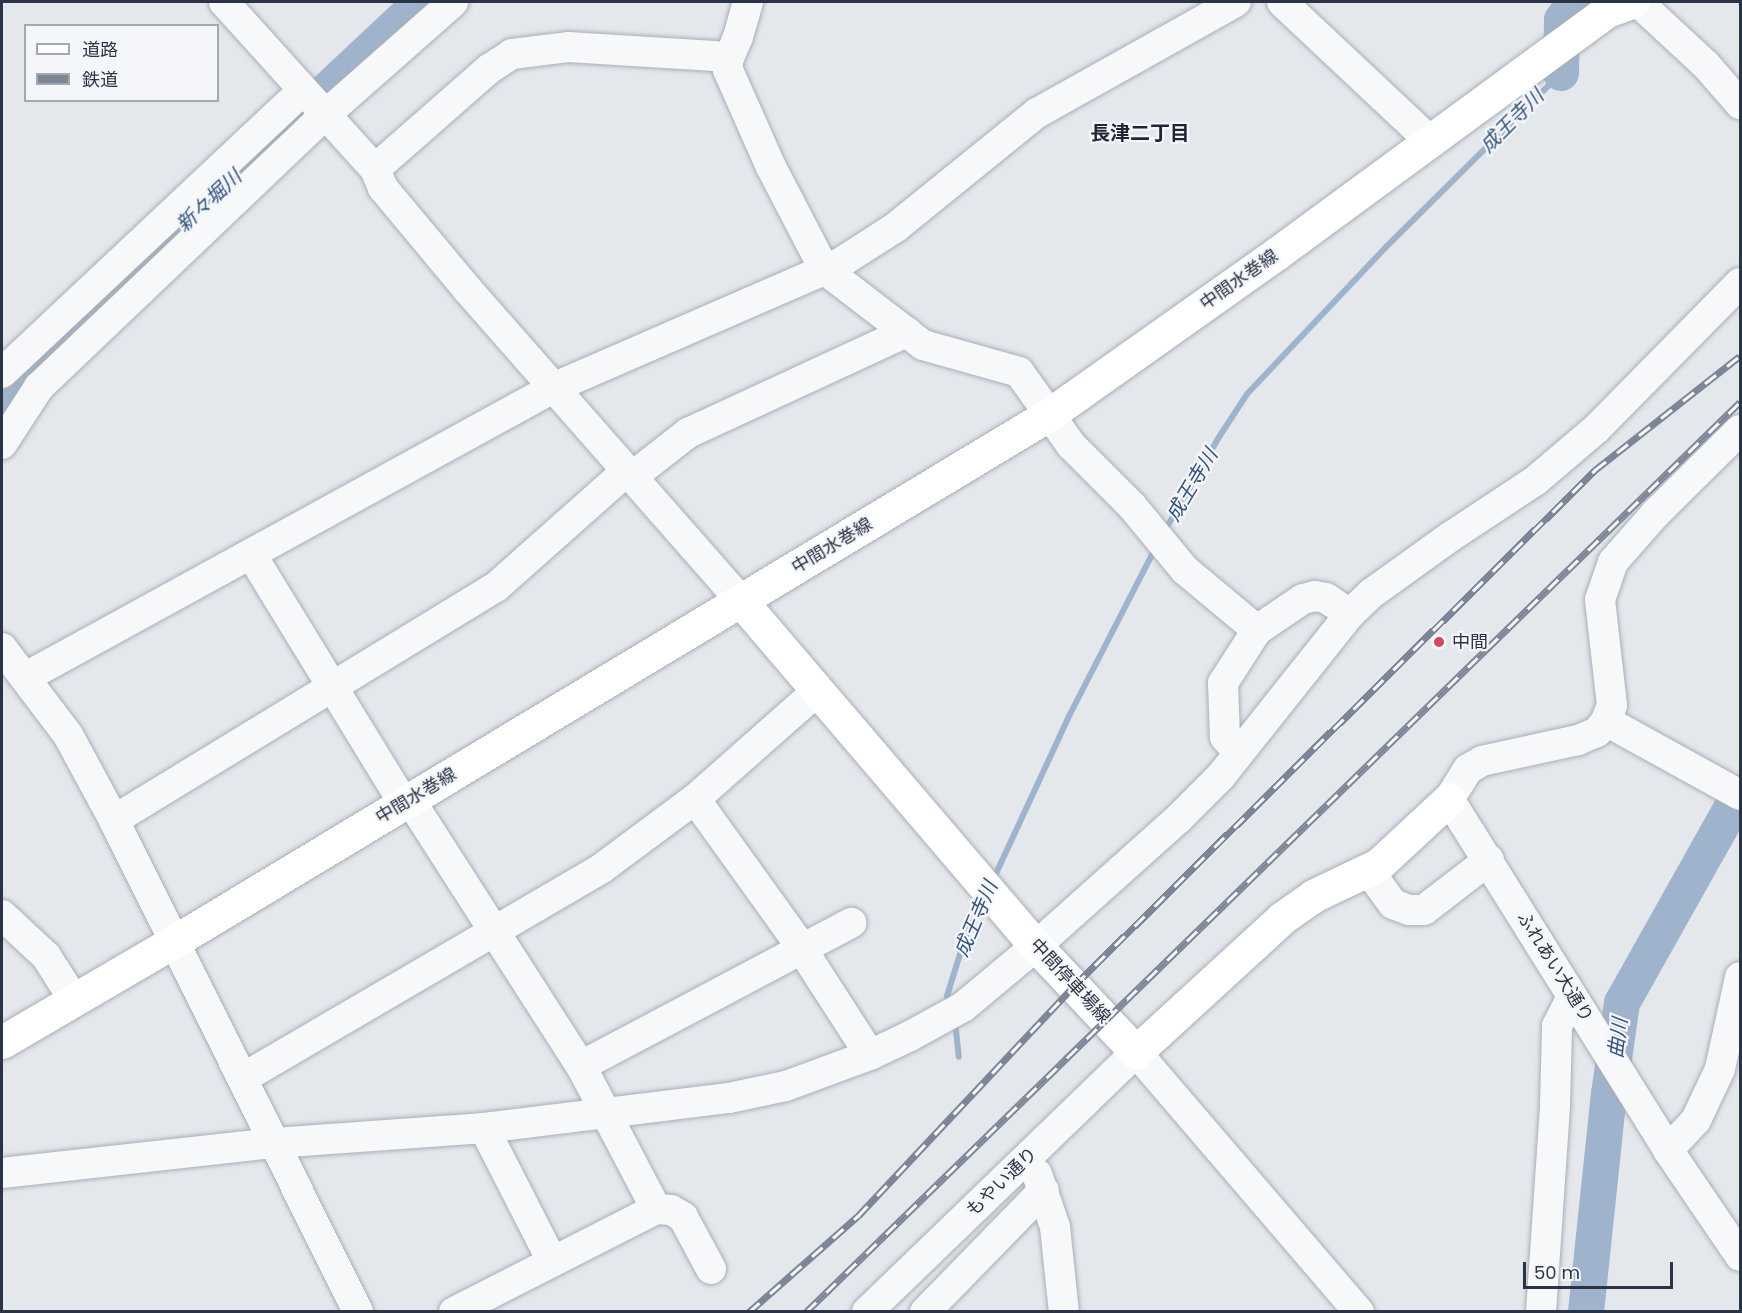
<!DOCTYPE html>
<html>
<head>
<meta charset="utf-8">
<style>
  body { margin:0 }
  #map { position:relative; width:1742px; height:1313px; overflow:hidden; background:#e4e7ec; font-family:Poppins,"Noto Sans JP",sans-serif }
  div>[style] { position:absolute }
  .stream>* { height:6px; margin:-3px; padding:0 3px; transform-origin:3px; border-radius:3px; background:#9fb4cc }
  .river>* { height:36px; margin:-18px; padding:0 18px; transform-origin:18px; border-radius:18px; background:#9fb4cc }
  .roads { filter:drop-shadow(0 0 2px #a9aeb7) drop-shadow(0 0 2px #a9aeb7) }
  .minor>* { height:30px; margin:-15px; padding:0 15px; transform-origin:15px; border-radius:15px; background:#f7f8fa }
  .major>* { height:33px; margin:-16.5px; padding:0 16.5px; transform-origin:16.5px; border-radius:16.5px; background:#fff }
  .rail>* { height:7px; margin-top:-3.5px; transform-origin:0; background:repeating-linear-gradient(90deg,#f4f6f9 0 14px,#7d8696 0 28px); box-sizing:border-box; border-block:2px solid #7d8696 }
  .dots>* { width:16px; height:16px; translate:-50% -50%; box-sizing:border-box; border:3px solid #f4f6f9; border-radius:50% }
  span { translate:-50% -50%; white-space:nowrap; text-align:center; line-height:1.15; -webkit-text-stroke:4.5px #f4f6f9; paint-order:stroke }
  .street-label { font-size:18px; color:#2b3445 }
  .poi-label { font-size:18px; color:#2b3445 }
  .left { translate:0 -50%; text-align:left }
  .water-label { font-size:20px; color:#34527a; font-style:italic }
  .neighbourhood-label { font-size:20px; color:#1d2536; font-weight:700 }
  .frame { position:absolute; inset:0; border:3px solid #2b3445; pointer-events:none }
  .legend { position:absolute; left:24px; top:24px; width:195px; height:78px; box-sizing:border-box; background:#f4f6f9; border:2px solid #a4a8b1; margin:0; padding:8px 10px; list-style:none; font-size:18px; color:#2b3445 }
  .legend li { display:flex; align-items:center; gap:12px; height:30px }
  .legend b { width:30px; border:2px solid #a4a8b1 }
  .scale { position:absolute; left:1523px; top:1262px; width:150px; height:27px; box-sizing:border-box; border:3px solid #2b3445; border-top:0; padding-left:8px; font-size:18px; line-height:21px; white-space:nowrap; color:#2b3445; -webkit-text-stroke:4px #f4f6f9; paint-order:stroke }
</style>
</head>
<body>
<div id="map">
  <div class="stream">
    <div style="left:1164px;top:532px;width:110px;rotate:-59.9deg"></div>
    <div style="left:1219px;top:437px;width:51px;rotate:-56.9deg"></div>
    <div style="left:1247px;top:394px;width:202px;rotate:-46.6deg"></div>
    <div style="left:1386px;top:247px;width:247px;rotate:-44.8deg"></div>
    <div style="left:993px;top:880px;width:181px;rotate:-65.1deg"></div>
    <div style="left:1069px;top:716px;width:190px;rotate:-62.8deg"></div>
    <div style="left:950px;top:1005px;width:9px;rotate:-108deg"></div>
    <div style="left:947px;top:996px;width:58px;rotate:-72.8deg"></div>
    <div style="left:964px;top:941px;width:45px;rotate:-65.1deg"></div>
    <div style="left:955px;top:1021px;width:36px;rotate:84deg"></div>
  </div>
  <div class="river">
    <div style="left:1561px;top:73px;width:53px;rotate:-88.9deg"></div>
    <div style="left:1562px;top:20px;width:22px;rotate:-54deg"></div>
    <div style="left:2px;top:403px;width:21px;rotate:-59deg"></div>
    <div style="left:13px;top:385px;width:560px;rotate:-43.19deg"></div>
    <div style="left:1586px;top:1312px;width:219px;rotate:-84deg"></div>
    <div style="left:1609px;top:1094px;width:92px;rotate:-81.9deg"></div>
    <div style="left:1622px;top:1003px;width:241px;rotate:-60.7deg"></div>
  </div>
  <div class="roads">
    <div class="minor">
      <div style="left:224px;top:2px;width:225px;rotate:47.9deg"></div>
      <div style="left:375px;top:169px;width:21px;rotate:67deg"></div>
      <div style="left:383px;top:188px;width:133px;rotate:50.2deg"></div>
      <div style="left:468px;top:290px;width:414px;rotate:48.7deg"></div>
      <div style="left:748px;top:2px;width:36px;rotate:106deg"></div>
      <div style="left:738px;top:37px;width:25px;rotate:113deg"></div>
      <div style="left:728px;top:60px;width:10px;rotate:90deg"></div>
      <div style="left:728px;top:70px;width:106px;rotate:66.1deg"></div>
      <div style="left:771px;top:167px;width:115px;rotate:62.5deg"></div>
      <div style="left:824px;top:269px;width:125px;rotate:37.5deg"></div>
      <div style="left:923px;top:345px;width:100px;rotate:15.7deg"></div>
      <div style="left:1019px;top:372px;width:90px;rotate:54.5deg"></div>
      <div style="left:1071px;top:445px;width:86px;rotate:45deg"></div>
      <div style="left:1132px;top:506px;width:83px;rotate:50.4deg"></div>
      <div style="left:1185px;top:570px;width:94px;rotate:39.8deg"></div>
      <div style="left:1257px;top:630px;width:55px;rotate:-34deg"></div>
      <div style="left:1303px;top:599px;width:12px;rotate:-14deg"></div>
      <div style="left:1315px;top:596px;width:11px;rotate:10deg"></div>
      <div style="left:1326px;top:598px;width:29px;rotate:34deg"></div>
      <div style="left:1282px;top:2px;width:203px;rotate:43.2deg"></div>
      <div style="left:1638px;top:2px;width:93px;rotate:42.8deg"></div>
      <div style="left:1706px;top:65px;width:52px;rotate:48.9deg"></div>
      <div style="left:375px;top:169px;width:152px;rotate:-41.3deg"></div>
      <div style="left:489px;top:69px;width:27px;rotate:-33deg"></div>
      <div style="left:512px;top:54px;width:56px;rotate:-7.1deg"></div>
      <div style="left:568px;top:47px;width:147px;rotate:3.5deg"></div>
      <div style="left:715px;top:56px;width:14px;rotate:17deg"></div>
      <div style="left:2px;top:373px;width:413px;rotate:-43.2deg"></div>
      <div style="left:1740px;top:430px;width:118px;rotate:135.3deg"></div>
      <div style="left:1656px;top:513px;width:65px;rotate:131.3deg"></div>
      <div style="left:1613px;top:562px;width:40px;rotate:108.9deg"></div>
      <div style="left:1600px;top:600px;width:106px;rotate:83.5deg"></div>
      <div style="left:1612px;top:705px;width:17px;rotate:111deg"></div>
      <div style="left:1606px;top:721px;width:14px;rotate:129deg"></div>
      <div style="left:1597px;top:732px;width:21px;rotate:157deg"></div>
      <div style="left:1578px;top:740px;width:98px;rotate:167.7deg"></div>
      <div style="left:1482px;top:761px;width:16px;rotate:150deg"></div>
      <div style="left:1468px;top:769px;width:36px;rotate:122deg"></div>
      <div style="left:1449px;top:799px;width:414px;rotate:58deg"></div>
      <div style="left:1668px;top:1150px;width:128px;rotate:55.8deg"></div>
      <div style="left:2px;top:444px;width:68px;rotate:-57deg"></div>
      <div style="left:39px;top:387px;width:395px;rotate:-43.6deg"></div>
      <div style="left:325px;top:115px;width:171px;rotate:-41.4deg"></div>
      <div style="left:251px;top:554px;width:281px;rotate:58.5deg"></div>
      <div style="left:398px;top:794px;width:13px;rotate:27deg"></div>
      <div style="left:410px;top:800px;width:316px;rotate:57.3deg"></div>
      <div style="left:581px;top:1066px;width:161px;rotate:62.3deg"></div>
      <div style="left:2px;top:648px;width:109px;rotate:52.8deg"></div>
      <div style="left:68px;top:735px;width:97px;rotate:61.6deg"></div>
      <div style="left:114px;top:820px;width:549px;rotate:63.62deg"></div>
      <div style="left:26px;top:677px;width:603px;rotate:-28.73deg"></div>
      <div style="left:555px;top:387px;width:311px;rotate:-23.5deg"></div>
      <div style="left:840px;top:263px;width:67px;rotate:-32.7deg"></div>
      <div style="left:896px;top:227px;width:181px;rotate:-39deg"></div>
      <div style="left:1037px;top:113px;width:228px;rotate:-29.2deg"></div>
      <div style="left:1606px;top:721px;width:153px;rotate:28.9deg"></div>
      <div style="left:1239px;top:753px;width:21px;rotate:-131deg"></div>
      <div style="left:1225px;top:737px;width:54px;rotate:-92.1deg"></div>
      <div style="left:1223px;top:683px;width:63px;rotate:-57.3deg"></div>
      <div style="left:695px;top:799px;width:170px;rotate:54.3deg"></div>
      <div style="left:794px;top:937px;width:140px;rotate:57.2deg"></div>
      <div style="left:114px;top:820px;width:447px;rotate:-31.4deg"></div>
      <div style="left:496px;top:587px;width:166px;rotate:-41.6deg"></div>
      <div style="left:620px;top:477px;width:13px;rotate:-4deg"></div>
      <div style="left:633px;top:476px;width:70px;rotate:-38deg"></div>
      <div style="left:688px;top:433px;width:241px;rotate:-24.8deg"></div>
      <div style="left:1368px;top:870px;width:42px;rotate:53.7deg"></div>
      <div style="left:1393px;top:904px;width:17px;rotate:21deg"></div>
      <div style="left:1409px;top:910px;width:15px"></div>
      <div style="left:1424px;top:910px;width:82px;rotate:-37.6deg"></div>
      <div style="left:2px;top:915px;width:60px;rotate:43deg"></div>
      <div style="left:46px;top:956px;width:52px;rotate:57.5deg"></div>
      <div style="left:581px;top:1066px;width:306px;rotate:-27.9deg"></div>
      <div style="left:243px;top:1078px;width:416px;rotate:-30.3deg"></div>
      <div style="left:602px;top:868px;width:116px;rotate:-36.6deg"></div>
      <div style="left:695px;top:799px;width:164px;rotate:-41.5deg"></div>
      <div style="left:484px;top:1128px;width:149px;rotate:62.9deg"></div>
      <div style="left:1668px;top:1150px;width:41px;rotate:-47deg"></div>
      <div style="left:1696px;top:1120px;width:56px;rotate:-64.8deg"></div>
      <div style="left:1720px;top:1069px;width:94px;rotate:-77.7deg"></div>
      <div style="left:2px;top:1173px;width:274px;rotate:-6.3deg"></div>
      <div style="left:274px;top:1143px;width:211px;rotate:-4.1deg"></div>
      <div style="left:484px;top:1128px;width:247px;rotate:-7deg"></div>
      <div style="left:729px;top:1098px;width:58px;rotate:-11.9deg"></div>
      <div style="left:786px;top:1086px;width:90px;rotate:-20.3deg"></div>
      <div style="left:870px;top:1055px;width:44px;rotate:-25.4deg"></div>
      <div style="left:910px;top:1036px;width:60px;rotate:-28.7deg"></div>
      <div style="left:963px;top:1007px;width:95px;rotate:-39.9deg"></div>
      <div style="left:1036px;top:946px;width:191px;rotate:-41.8deg"></div>
      <div style="left:1178px;top:819px;width:61px;rotate:-45deg"></div>
      <div style="left:1221px;top:776px;width:207px;rotate:-51.5deg"></div>
      <div style="left:1350px;top:614px;width:30px;rotate:-44deg"></div>
      <div style="left:1372px;top:593px;width:96px;rotate:-35.7deg"></div>
      <div style="left:1450px;top:537px;width:102px;rotate:-33.4deg"></div>
      <div style="left:1535px;top:481px;width:80px;rotate:-40.4deg"></div>
      <div style="left:1596px;top:429px;width:205px;rotate:-45.4deg"></div>
      <div style="left:1037px;top:1174px;width:56px;rotate:71.2deg"></div>
      <div style="left:1055px;top:1227px;width:85px;rotate:84deg"></div>
      <div style="left:454px;top:1312px;width:227px;rotate:-27deg"></div>
      <div style="left:656px;top:1209px;width:15px;rotate:4deg"></div>
      <div style="left:671px;top:1210px;width:14px;rotate:30deg"></div>
      <div style="left:683px;top:1217px;width:59px;rotate:61.7deg"></div>
      <div style="left:867px;top:1312px;width:374px;rotate:-44deg"></div>
      <div style="left:1136px;top:1052px;width:343px;rotate:49.4deg"></div>
      <div style="left:925px;top:1312px;width:170px;rotate:-45.7deg"></div>
      <div style="left:1541px;top:1312px;width:207px;rotate:-86.1deg"></div>
      <div style="left:1555px;top:1105px;width:79px;rotate:-88.5deg"></div>
      <div style="left:1557px;top:1026px;width:33px;rotate:-63deg"></div>
    </div>
    <div class="major">
      <div style="left:741px;top:601px;width:454px;rotate:49.5deg"></div>
      <div style="left:1036px;top:946px;width:146px;rotate:46.7deg"></div>
      <div style="left:1136px;top:1052px;width:198px;rotate:-42.5deg"></div>
      <div style="left:1282px;top:918px;width:38px;rotate:-35deg"></div>
      <div style="left:1313px;top:896px;width:72px;rotate:-25.5deg"></div>
      <div style="left:1378px;top:865px;width:97px;rotate:-42.9deg"></div>
      <div style="left:2px;top:1042px;width:200px;rotate:-30.3deg"></div>
      <div style="left:175px;top:941px;width:1021px;rotate:-31.06deg"></div>
      <div style="left:1050px;top:414px;width:277px;rotate:-35.3deg"></div>
      <div style="left:1276px;top:254px;width:411px;rotate:-36.3deg"></div>
      <div style="left:1607px;top:11px;width:27px;rotate:-20deg"></div>
    </div>
  </div>
  <div class="rail">
    <div style="left:749px;top:1312px;width:145px;rotate:-41.4deg"></div>
    <div style="left:858px;top:1216px;width:317px;rotate:-46.8deg"></div>
    <div style="left:1075px;top:985px;width:732px;rotate:-44.72deg"></div>
    <div style="left:1595px;top:470px;width:184px;rotate:-38.2deg"></div>
    <div style="left:806px;top:1312px;width:1304px;rotate:-44.25deg"></div>
  </div>
  <div class="dots">
    <div style="left:1439px;top:642px;background:#d1495b"></div>
  </div>
  <div class="street-label">
    <span style="left:1239px;top:280px;rotate:-35deg">中間水巻線</span>
    <span style="left:832px;top:546px;rotate:-31deg">中間水巻線</span>
    <span style="left:416px;top:796px;rotate:-31deg">中間水巻線</span>
    <span style="left:1555px;top:967px;rotate:58deg">ふれあい大通り</span>
    <span style="left:1070px;top:981px;rotate:47deg">中間停車場線</span>
    <span style="left:1002px;top:1182px;rotate:-44deg">もやい通り</span>
  </div>
  <div class="poi-label">
    <span class="left" style="left:1452px;top:642px">中間</span>
  </div>
  <div class="water-label">
    <span style="left:1512px;top:121px;rotate:-45deg">成王寺川</span>
    <span style="left:209px;top:201px;rotate:-43deg">新々堀川</span>
    <span style="left:1192px;top:485px;rotate:-59deg">成王寺川</span>
    <span style="left:976px;top:919px;rotate:-67deg">成王寺川</span>
    <span style="left:1618px;top:1038px;rotate:-83deg">曲川</span>
  </div>
  <div class="neighbourhood-label">
    <span style="left:1140px;top:133px">長津二丁目</span>
  </div>
  <div class="frame"></div>
  <ul class="legend">
  <li><b style="height:8px;background:#fff"></b>道路</li>
  <li><b style="height:8px;background:#7d8696"></b>鉄道</li>
  </ul>
  <div class="scale">50 m</div>
</div>
</body>
</html>
